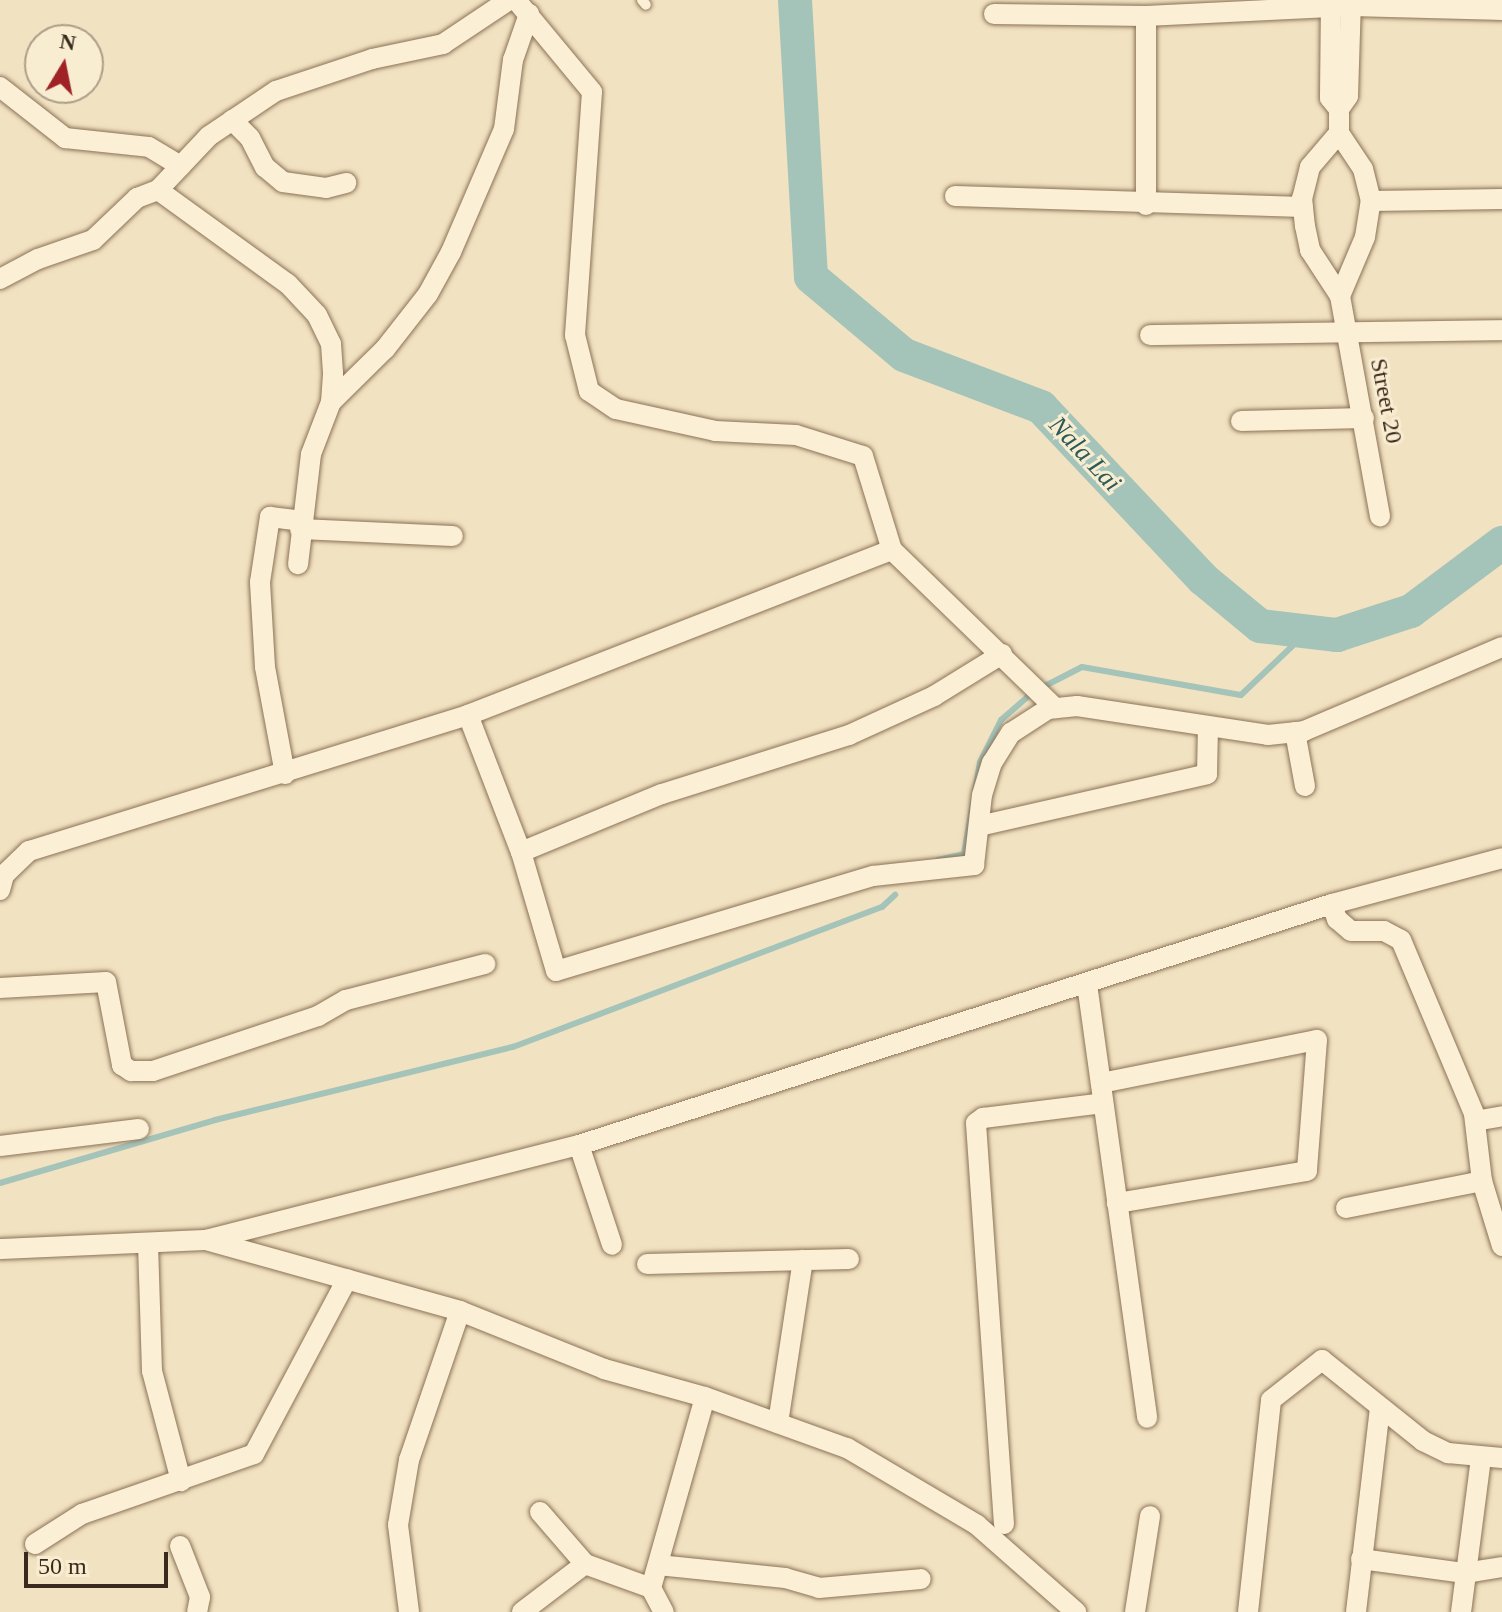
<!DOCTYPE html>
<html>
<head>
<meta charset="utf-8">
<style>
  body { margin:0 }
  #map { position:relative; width:1502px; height:1612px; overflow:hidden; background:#f1e2c1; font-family:"Times New Roman",serif }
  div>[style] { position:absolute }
  .stream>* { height:6px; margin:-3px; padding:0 3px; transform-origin:3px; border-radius:3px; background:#a4c3b9 }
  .river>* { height:34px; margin:-17px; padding:0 17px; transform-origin:17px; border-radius:17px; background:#a4c3b9 }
  .roads { filter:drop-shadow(0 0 2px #8c7257) drop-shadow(0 0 2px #8c7257) }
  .service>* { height:10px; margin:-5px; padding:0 5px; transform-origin:5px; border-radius:5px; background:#fbefd5 }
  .minor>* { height:20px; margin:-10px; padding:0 10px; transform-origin:10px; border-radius:10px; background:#fbefd5 }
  span { translate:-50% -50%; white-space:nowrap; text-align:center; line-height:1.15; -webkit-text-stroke:6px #f8ecd1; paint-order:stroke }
  .street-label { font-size:24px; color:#3a2a1d }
  .water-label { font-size:26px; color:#2b5b57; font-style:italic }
  .north { position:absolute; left:24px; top:24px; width:80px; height:80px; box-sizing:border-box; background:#f8ecd1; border:2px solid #ac9e89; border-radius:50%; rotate:10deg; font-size:22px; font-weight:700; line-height:32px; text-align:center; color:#3a2a1d }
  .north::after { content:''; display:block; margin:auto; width:28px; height:36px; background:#9f2326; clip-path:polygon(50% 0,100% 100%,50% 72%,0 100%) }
  .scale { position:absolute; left:24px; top:1552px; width:144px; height:36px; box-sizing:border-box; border:4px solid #3a2a1d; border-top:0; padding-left:10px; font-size:24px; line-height:28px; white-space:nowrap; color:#3a2a1d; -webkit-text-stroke:6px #f8ecd1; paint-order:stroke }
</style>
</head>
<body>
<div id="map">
  <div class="stream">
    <div style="left:1041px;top:688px;width:46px;rotate:-27.1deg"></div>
    <div style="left:1082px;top:667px;width:161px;rotate:10deg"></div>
    <div style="left:1241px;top:695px;width:93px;rotate:-43.7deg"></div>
    <div style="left:938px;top:860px;width:27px;rotate:-13deg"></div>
    <div style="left:964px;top:854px;width:93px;rotate:-80.1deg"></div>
    <div style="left:980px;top:762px;width:47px;rotate:-63.4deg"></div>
    <div style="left:1001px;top:720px;width:41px;rotate:-41.1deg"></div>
    <div style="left:0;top:1183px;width:224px;rotate:-16.3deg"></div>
    <div style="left:215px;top:1120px;width:307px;rotate:-13.8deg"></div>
    <div style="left:513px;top:1047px;width:395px;rotate:-20.8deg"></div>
    <div style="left:882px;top:907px;width:18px;rotate:-43deg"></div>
  </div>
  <div class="river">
    <div style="left:795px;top:0;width:277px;rotate:86.7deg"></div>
    <div style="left:811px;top:277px;width:121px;rotate:40deg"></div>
    <div style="left:904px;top:355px;width:147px;rotate:20.8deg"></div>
    <div style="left:1041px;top:407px;width:236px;rotate:46.7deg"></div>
    <div style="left:1203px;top:579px;width:74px;rotate:39.5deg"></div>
    <div style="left:1260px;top:626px;width:78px;rotate:6.7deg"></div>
    <div style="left:1337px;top:635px;width:78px;rotate:-18deg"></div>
    <div style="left:1411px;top:611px;width:114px;rotate:-36.8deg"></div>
  </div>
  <div class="roads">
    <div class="service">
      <div style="left:642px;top:0;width:6px;rotate:51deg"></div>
    </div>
    <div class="minor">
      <div style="left:516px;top:0;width:119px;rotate:50.4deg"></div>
      <div style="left:592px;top:92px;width:244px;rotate:94deg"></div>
      <div style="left:575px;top:335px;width:58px;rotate:76deg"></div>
      <div style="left:589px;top:391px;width:32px;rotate:34deg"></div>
      <div style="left:616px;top:409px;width:101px;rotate:12.5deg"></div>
      <div style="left:715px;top:431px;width:81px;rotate:2.8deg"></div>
      <div style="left:796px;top:435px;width:70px;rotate:17.4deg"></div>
      <div style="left:863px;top:456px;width:98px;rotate:72.9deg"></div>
      <div style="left:892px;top:550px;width:227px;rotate:44.1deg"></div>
      <div style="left:1331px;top:0;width:98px;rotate:90.6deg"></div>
      <div style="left:1330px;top:98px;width:14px;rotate:51deg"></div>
      <div style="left:994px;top:14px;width:152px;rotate:0.8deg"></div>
      <div style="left:1146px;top:16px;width:205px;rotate:-2.8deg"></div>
      <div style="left:1351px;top:6px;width:151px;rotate:1.5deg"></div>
      <div style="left:1146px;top:16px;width:189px;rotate:90deg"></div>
      <div style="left:0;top:87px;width:83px;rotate:38.1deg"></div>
      <div style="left:65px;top:138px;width:84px;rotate:6.1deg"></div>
      <div style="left:149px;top:147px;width:37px;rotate:31deg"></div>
      <div style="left:232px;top:120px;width:25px;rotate:45deg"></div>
      <div style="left:250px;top:138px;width:33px;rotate:63deg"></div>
      <div style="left:265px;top:167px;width:23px;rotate:40deg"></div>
      <div style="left:283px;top:182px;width:43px;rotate:7.9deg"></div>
      <div style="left:326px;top:188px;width:21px;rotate:-14deg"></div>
      <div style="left:1339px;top:133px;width:45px;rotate:130.5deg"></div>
      <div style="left:1310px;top:167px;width:32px;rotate:104deg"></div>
      <div style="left:1302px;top:198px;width:28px;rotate:84deg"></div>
      <div style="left:1305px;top:226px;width:25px;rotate:78deg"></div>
      <div style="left:1310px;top:250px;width:55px;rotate:56.9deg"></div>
      <div style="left:1340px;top:296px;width:224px;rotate:79.7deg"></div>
      <div style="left:158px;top:190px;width:74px;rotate:-46.6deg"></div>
      <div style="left:209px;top:136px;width:81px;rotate:-33.9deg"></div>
      <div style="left:276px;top:91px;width:101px;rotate:-18.4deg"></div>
      <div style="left:372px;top:59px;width:73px;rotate:-11.9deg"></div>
      <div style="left:443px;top:44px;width:79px;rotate:-33.7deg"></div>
      <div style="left:955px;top:196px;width:348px;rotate:1.8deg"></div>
      <div style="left:1371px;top:201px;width:131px;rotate:-0.9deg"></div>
      <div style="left:0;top:279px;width:43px;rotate:-27.8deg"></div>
      <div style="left:38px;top:259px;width:58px;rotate:-19.1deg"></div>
      <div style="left:93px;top:240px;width:61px;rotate:-43.7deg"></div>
      <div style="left:137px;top:198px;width:22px;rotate:-21deg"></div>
      <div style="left:158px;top:190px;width:160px;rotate:35.9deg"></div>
      <div style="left:288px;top:284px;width:42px;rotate:46.9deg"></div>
      <div style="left:317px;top:315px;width:32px;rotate:64deg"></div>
      <div style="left:331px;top:344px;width:30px;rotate:86deg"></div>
      <div style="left:333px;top:374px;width:28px;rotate:94deg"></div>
      <div style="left:331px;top:402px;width:56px;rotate:111deg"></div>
      <div style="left:311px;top:454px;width:111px;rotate:96.7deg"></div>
      <div style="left:1340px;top:296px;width:64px;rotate:-67deg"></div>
      <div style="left:1365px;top:237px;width:36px;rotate:-81deg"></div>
      <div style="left:1371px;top:201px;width:33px;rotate:-104deg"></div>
      <div style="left:1363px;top:169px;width:43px;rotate:-123.7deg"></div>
      <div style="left:1339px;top:133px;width:24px;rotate:-90deg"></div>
      <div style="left:1339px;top:109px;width:16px;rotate:-55deg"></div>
      <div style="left:1348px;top:96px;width:96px;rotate:-88.2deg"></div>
      <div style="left:1150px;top:335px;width:352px;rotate:-0.8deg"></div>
      <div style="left:331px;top:402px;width:76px;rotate:-44.5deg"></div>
      <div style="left:385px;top:349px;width:70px;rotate:-52deg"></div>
      <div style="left:428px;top:294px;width:48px;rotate:-61.3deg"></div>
      <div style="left:451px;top:252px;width:134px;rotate:-66.7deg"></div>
      <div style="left:504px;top:129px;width:70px;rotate:-82.6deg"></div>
      <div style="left:513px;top:60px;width:49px;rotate:-70.8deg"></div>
      <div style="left:1241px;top:421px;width:123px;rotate:-1.4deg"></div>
      <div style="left:300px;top:529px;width:153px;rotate:2.6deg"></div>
      <div style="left:468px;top:715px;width:147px;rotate:68.9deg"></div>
      <div style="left:521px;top:852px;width:124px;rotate:73.6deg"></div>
      <div style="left:556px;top:971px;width:331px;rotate:-16.7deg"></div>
      <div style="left:873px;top:876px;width:102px;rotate:-6.2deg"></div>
      <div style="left:974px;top:865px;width:70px;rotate:-83.5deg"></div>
      <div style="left:982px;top:795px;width:34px;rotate:-73deg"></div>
      <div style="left:992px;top:763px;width:36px;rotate:-58deg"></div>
      <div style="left:1011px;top:733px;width:44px;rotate:-33deg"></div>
      <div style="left:1048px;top:709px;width:29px;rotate:-6deg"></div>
      <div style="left:1077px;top:706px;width:193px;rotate:8.6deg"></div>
      <div style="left:1268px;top:735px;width:36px;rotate:-6deg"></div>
      <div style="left:1304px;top:731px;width:215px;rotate:-23deg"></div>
      <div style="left:1295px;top:732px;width:55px;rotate:79.5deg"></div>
      <div style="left:285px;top:774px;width:109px;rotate:-100.6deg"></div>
      <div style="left:265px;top:667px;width:85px;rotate:-93.4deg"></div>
      <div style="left:260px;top:582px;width:66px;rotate:-81.3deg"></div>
      <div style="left:270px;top:517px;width:31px;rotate:7deg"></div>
      <div style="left:979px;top:826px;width:234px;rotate:-12.8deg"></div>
      <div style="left:1207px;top:774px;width:47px;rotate:-88.8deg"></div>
      <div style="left:521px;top:852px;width:152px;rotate:-22.4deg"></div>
      <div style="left:662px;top:794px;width:196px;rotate:-17.5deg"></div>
      <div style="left:849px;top:735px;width:94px;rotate:-24.6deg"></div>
      <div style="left:934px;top:696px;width:80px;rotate:-31.7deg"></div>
      <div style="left:0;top:890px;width:16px;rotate:-75deg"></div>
      <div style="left:4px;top:875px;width:35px;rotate:-44deg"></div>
      <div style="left:29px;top:851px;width:460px;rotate:-17.2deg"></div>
      <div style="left:468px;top:715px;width:455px;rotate:-21.3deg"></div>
      <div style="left:1332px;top:904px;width:16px;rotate:72deg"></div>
      <div style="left:1337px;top:919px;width:18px;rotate:41deg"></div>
      <div style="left:1351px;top:931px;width:33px"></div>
      <div style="left:1384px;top:931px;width:19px;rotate:28deg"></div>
      <div style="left:1401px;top:940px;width:189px;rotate:67.2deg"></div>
      <div style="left:1474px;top:1114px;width:67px;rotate:83.2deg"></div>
      <div style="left:1482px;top:1181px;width:68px;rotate:72.9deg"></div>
      <div style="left:1087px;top:984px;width:438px;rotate:82.1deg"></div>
      <div style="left:0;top:988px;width:106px;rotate:-3.2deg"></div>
      <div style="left:106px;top:982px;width:85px;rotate:79.1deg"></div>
      <div style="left:122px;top:1065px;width:11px;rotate:34deg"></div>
      <div style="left:131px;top:1071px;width:22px"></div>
      <div style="left:153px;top:1071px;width:174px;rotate:-18.4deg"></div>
      <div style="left:318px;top:1016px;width:32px;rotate:-30deg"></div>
      <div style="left:346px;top:1000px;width:144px;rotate:-14.5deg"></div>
      <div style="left:1101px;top:1083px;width:220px;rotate:-11.3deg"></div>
      <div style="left:1317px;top:1040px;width:131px;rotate:94.4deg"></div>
      <div style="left:1307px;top:1171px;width:193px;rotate:170.4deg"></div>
      <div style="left:1475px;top:1121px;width:27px;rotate:-10deg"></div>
      <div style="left:579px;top:1145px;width:105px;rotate:71.7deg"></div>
      <div style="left:0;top:1146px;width:140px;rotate:-7deg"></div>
      <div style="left:1346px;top:1208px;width:139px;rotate:-11.2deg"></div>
      <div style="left:206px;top:1240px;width:385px;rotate:-14.3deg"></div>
      <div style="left:579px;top:1145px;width:791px;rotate:-17.75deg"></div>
      <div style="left:1332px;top:904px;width:176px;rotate:-15.1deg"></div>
      <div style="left:148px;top:1244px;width:127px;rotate:88.2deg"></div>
      <div style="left:152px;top:1371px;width:114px;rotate:75.2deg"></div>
      <div style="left:0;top:1249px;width:206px;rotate:-2.5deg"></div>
      <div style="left:206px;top:1240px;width:264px;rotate:15.6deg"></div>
      <div style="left:460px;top:1311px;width:155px;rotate:21.9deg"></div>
      <div style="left:604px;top:1369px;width:105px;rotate:15.5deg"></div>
      <div style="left:705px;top:1397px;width:151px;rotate:19.8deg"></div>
      <div style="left:847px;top:1448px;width:151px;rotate:30.6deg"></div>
      <div style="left:977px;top:1525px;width:132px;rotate:41.3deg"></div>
      <div style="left:647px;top:1264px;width:202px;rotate:-1.4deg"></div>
      <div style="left:778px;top:1423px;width:165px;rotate:-81.3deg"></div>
      <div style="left:540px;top:1512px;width:69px;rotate:49.1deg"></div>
      <div style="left:1004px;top:1524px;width:402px;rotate:-94deg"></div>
      <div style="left:976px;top:1123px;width:9px;rotate:-36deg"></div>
      <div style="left:983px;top:1118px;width:121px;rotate:-7.1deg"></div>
      <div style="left:35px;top:1544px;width:56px;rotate:-32.6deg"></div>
      <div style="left:82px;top:1514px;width:182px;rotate:-19.2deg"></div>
      <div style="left:254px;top:1454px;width:198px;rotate:-62deg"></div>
      <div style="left:180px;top:1546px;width:55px;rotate:68.6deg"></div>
      <div style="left:200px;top:1597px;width:15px;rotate:101deg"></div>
      <div style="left:1361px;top:1559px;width:105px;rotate:7.7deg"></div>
      <div style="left:1465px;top:1573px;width:37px;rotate:-9deg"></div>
      <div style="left:658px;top:1565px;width:128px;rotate:5.8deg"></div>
      <div style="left:785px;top:1578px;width:35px;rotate:16deg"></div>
      <div style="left:819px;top:1588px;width:102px;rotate:-5deg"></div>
      <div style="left:651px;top:1588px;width:198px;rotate:-74.2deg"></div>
      <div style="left:409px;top:1612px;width:88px;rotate:-97.2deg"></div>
      <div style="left:398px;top:1525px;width:66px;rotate:-80.4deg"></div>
      <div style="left:409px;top:1460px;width:157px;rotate:-71.1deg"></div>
      <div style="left:522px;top:1612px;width:79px;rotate:-37.3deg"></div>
      <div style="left:585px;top:1564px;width:70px;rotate:20deg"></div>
      <div style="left:651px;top:1588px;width:27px;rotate:62deg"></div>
      <div style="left:1135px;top:1612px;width:97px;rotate:-81.1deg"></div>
      <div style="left:1248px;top:1612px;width:213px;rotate:-83.8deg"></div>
      <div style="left:1271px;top:1400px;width:65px;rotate:-38.1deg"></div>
      <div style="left:1322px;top:1360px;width:129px;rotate:38.7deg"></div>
      <div style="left:1423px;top:1441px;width:28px;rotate:26deg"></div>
      <div style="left:1448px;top:1453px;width:54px;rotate:5.3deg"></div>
      <div style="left:1356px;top:1612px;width:204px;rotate:-83.3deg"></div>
      <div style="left:1461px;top:1612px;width:155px;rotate:-82.6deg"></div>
    </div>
  </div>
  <div class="street-label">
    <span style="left:1386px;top:401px;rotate:79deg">Street 20</span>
  </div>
  <div class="water-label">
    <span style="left:1085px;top:454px;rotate:47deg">Nala Lai</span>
  </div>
  <div class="north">N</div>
  <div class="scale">50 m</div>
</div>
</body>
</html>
